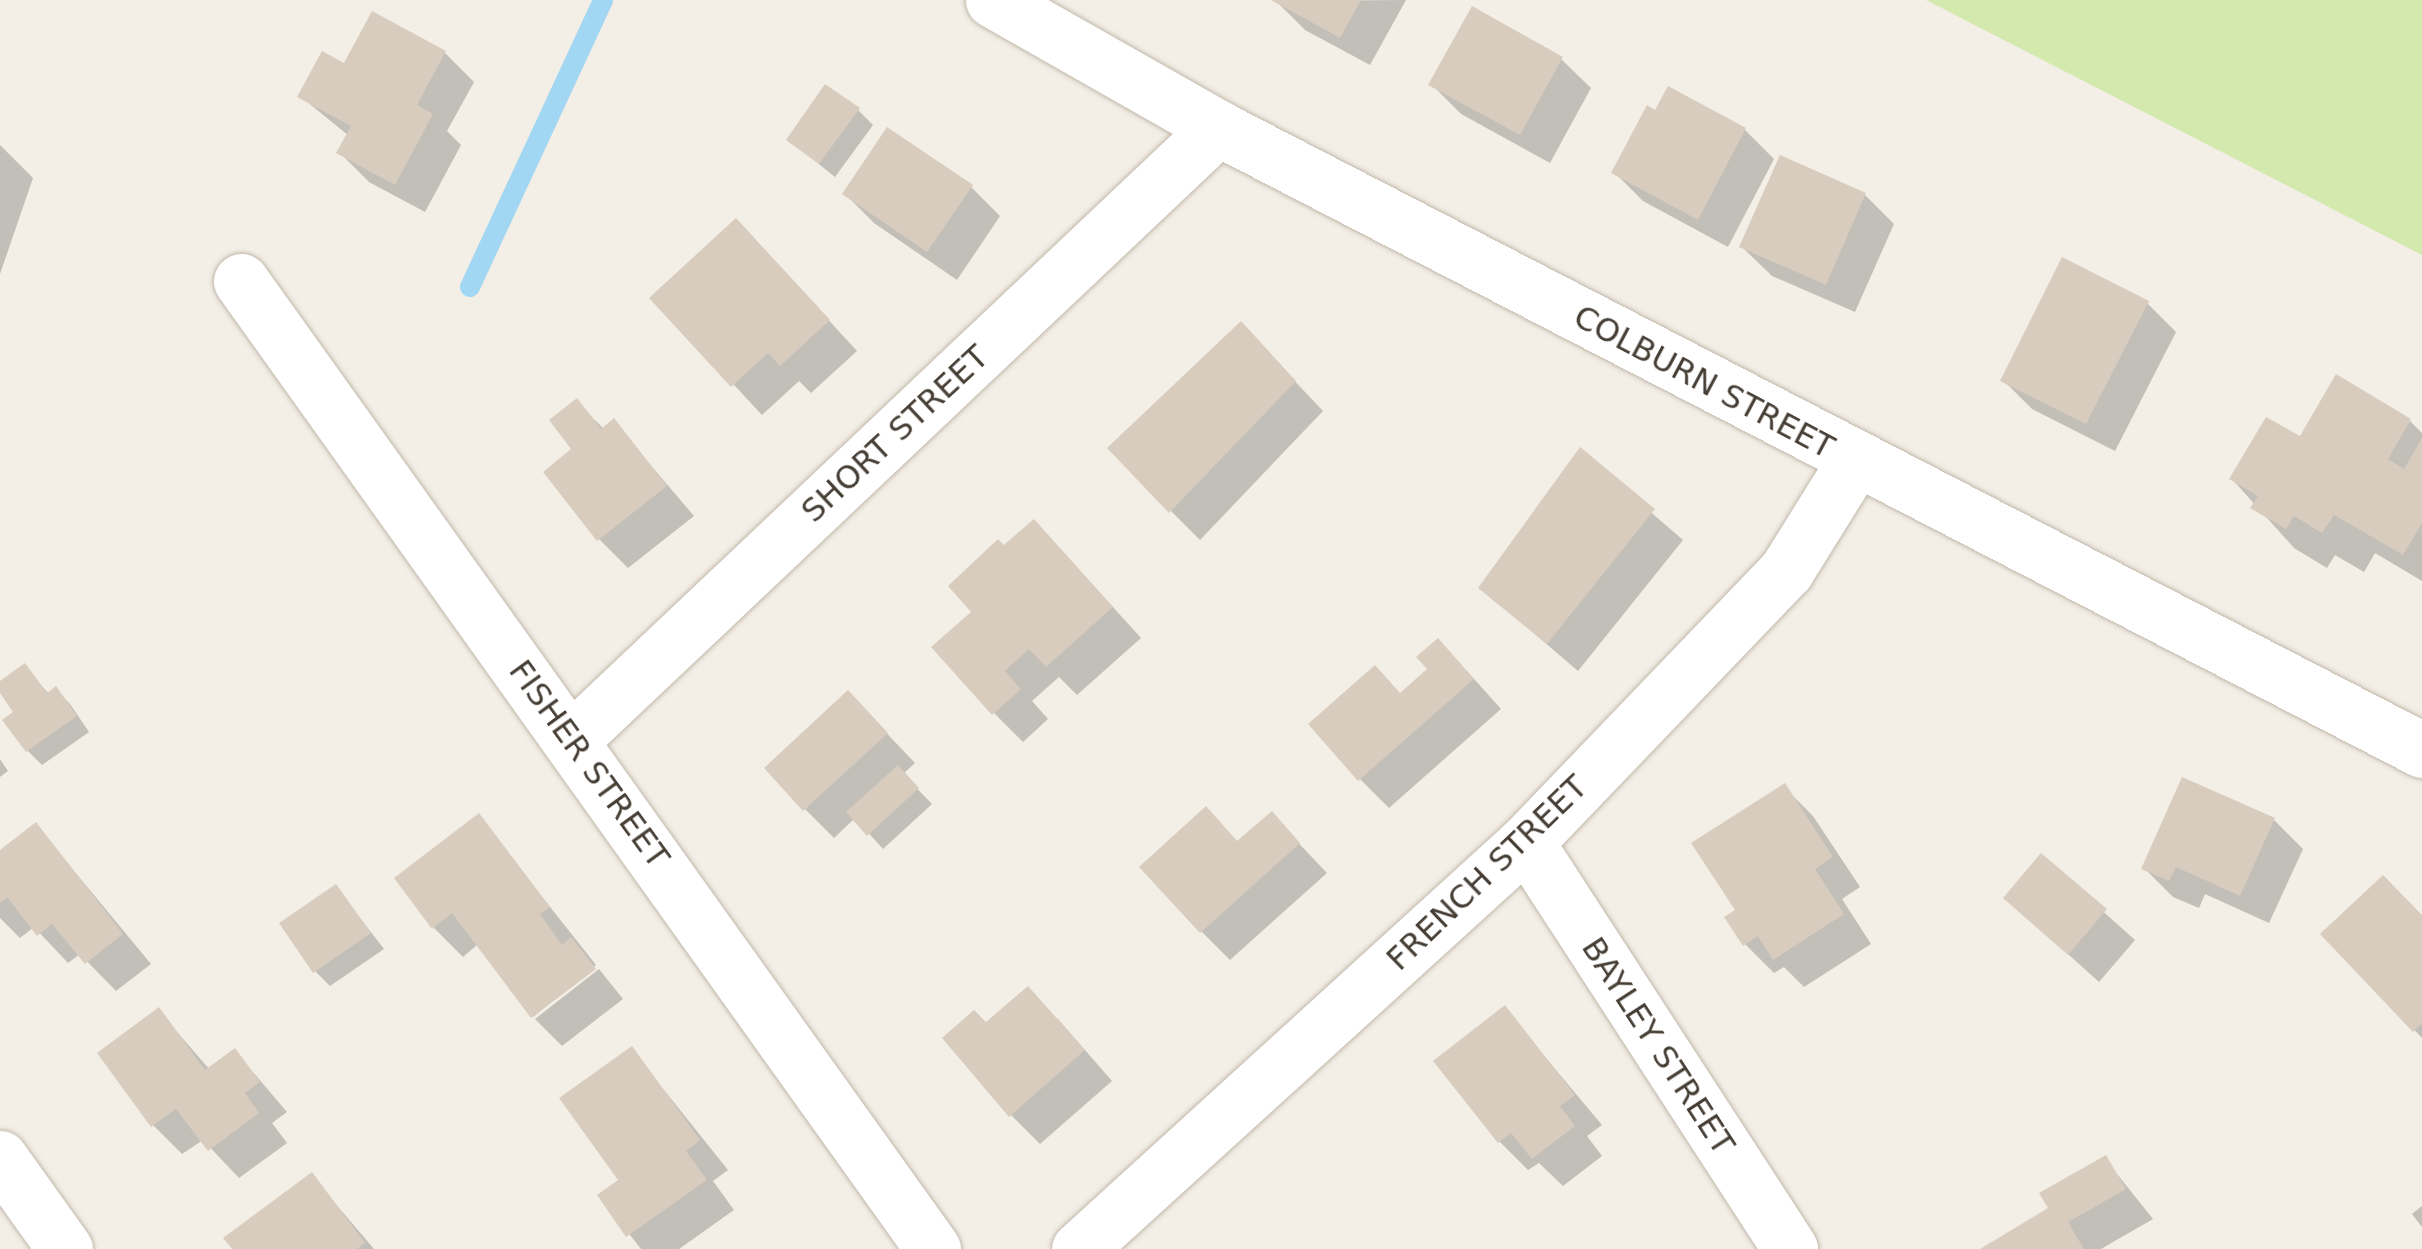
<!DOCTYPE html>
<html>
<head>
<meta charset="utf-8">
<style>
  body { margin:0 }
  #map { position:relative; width:2422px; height:1249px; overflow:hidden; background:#f3eee6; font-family:"DejaVu Sans",sans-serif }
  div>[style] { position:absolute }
  .green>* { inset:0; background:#d3e9ae }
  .shadow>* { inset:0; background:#0003 }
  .stream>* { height:20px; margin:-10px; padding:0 10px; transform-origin:10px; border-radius:10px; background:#a1d7f2 }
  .building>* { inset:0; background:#d8ccbe }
  .roads { filter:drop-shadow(0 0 2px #c2b8ab) drop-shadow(0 0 2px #c2b8ab) }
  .street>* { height:55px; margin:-27.5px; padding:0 27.5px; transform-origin:27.5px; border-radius:27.5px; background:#fff }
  span { translate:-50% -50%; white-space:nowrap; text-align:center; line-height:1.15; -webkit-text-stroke:8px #fff; paint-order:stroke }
  .street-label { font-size:32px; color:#463e35 }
</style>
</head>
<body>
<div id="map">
  <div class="green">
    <div style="clip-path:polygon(1926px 0,2422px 0,2422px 255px)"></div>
  </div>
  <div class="shadow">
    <div style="clip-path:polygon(1406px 0,1370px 65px,1305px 30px,1276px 1px)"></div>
    <div style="clip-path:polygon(445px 53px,474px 82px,447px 131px,461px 145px,425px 212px,369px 182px,340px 153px,349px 136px,300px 96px,345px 66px)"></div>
    <div style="clip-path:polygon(1561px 59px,1591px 88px,1550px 163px,1461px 114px,1432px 85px)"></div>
    <div style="clip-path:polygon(858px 110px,873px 125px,835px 177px,789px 140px)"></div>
    <div style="clip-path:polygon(1745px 130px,1774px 159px,1728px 247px,1643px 201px,1614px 172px)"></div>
    <div style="clip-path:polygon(0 145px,33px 178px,0 274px)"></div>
    <div style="clip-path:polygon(971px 187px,1000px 216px,957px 280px,874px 223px,845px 194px)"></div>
    <div style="clip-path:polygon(1865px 195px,1894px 224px,1855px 312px,1772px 276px,1742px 247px)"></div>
    <div style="clip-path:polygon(765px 251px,857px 351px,811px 393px,799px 381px,762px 415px,653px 298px)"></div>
    <div style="clip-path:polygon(2147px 303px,2176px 332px,2115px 451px,2032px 409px,2003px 380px)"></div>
    <div style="clip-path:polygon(1269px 354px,1323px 411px,1200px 540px,1171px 511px)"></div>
    <div style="clip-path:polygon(576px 402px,604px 429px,613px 421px,694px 516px,628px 568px,599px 539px,574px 450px)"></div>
    <div style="clip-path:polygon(2410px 421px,2422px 433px,2422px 581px,2375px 553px,2364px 572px,2335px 555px,2327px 568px,2294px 548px,2232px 479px,2301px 439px)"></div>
    <div style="clip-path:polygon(1580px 451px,1683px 540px,1578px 671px,1481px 588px)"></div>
    <div style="clip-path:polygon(1004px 549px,1062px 551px,1141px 638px,1077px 695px,1059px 677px,1032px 701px,1048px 719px,1023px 742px,994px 713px,974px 612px)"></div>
    <div style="clip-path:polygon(25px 667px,49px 694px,56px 690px,70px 704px,89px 732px,42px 765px,27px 750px,17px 712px,0 688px)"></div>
    <div style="clip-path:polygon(1467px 671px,1501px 709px,1389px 808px,1360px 779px)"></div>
    <div style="clip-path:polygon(877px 723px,915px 763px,903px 774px,932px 804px,883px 849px,855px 818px,834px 838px,805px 809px)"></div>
    <div style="clip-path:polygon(0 759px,8px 771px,0 777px)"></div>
    <div style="clip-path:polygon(1784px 787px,1813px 816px,1860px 887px,1842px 899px,1871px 944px,1804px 987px,1784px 967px,1774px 973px,1745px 944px,1738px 911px)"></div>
    <div style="clip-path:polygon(1271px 814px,1327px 873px,1230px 960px,1201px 931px,1239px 843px)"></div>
    <div style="clip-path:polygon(479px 817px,596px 965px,533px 1017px,478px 944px,463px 957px,434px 928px)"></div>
    <div style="clip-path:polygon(2274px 820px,2303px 849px,2269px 923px,2205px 894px,2199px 908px,2173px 897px,2144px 868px)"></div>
    <div style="clip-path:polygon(36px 825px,151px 964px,116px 991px,80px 954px,68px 963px,34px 927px,20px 938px,0 918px,0 853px)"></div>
    <div style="clip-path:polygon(2042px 857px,2135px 940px,2099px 982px,2006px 898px)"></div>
    <div style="clip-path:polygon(336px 887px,384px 949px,330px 986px,315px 971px)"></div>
    <div style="clip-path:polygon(2422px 919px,2422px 1038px,2324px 934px)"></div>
    <div style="clip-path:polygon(599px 969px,623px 999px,562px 1046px,535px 1019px)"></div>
    <div style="clip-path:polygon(1504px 1008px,1602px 1125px,1587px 1136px,1602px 1156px,1563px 1186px,1539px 1163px,1528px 1170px,1499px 1141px)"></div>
    <div style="clip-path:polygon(158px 1010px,210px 1070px,235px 1051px,287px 1112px,272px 1123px,287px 1143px,239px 1178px,203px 1140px,182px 1154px,153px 1125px)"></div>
    <div style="clip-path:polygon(1057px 1018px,1112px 1081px,1040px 1144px,1011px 1115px,986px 1025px)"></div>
    <div style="clip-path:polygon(632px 1050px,728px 1170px,713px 1181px,734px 1210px,679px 1249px,641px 1249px,600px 1196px,622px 1181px)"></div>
    <div style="clip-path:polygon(2105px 1159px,2153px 1219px,2101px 1249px,1985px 1249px,2052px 1209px)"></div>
    <div style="clip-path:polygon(311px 1175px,374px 1249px,235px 1249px)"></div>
    <div style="clip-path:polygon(2422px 1206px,2422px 1227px,2412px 1214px)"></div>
  </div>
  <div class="stream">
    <div style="left:470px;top:287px;width:316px;rotate:-65.1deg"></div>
  </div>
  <div class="building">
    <div style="clip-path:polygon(1271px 0,1361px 0,1340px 38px)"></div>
    <div style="clip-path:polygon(1472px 6px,1563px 57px,1520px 135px,1428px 85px)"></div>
    <div style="clip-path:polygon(372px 11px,446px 51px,417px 105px,433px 114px,395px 185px,336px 153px,351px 126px,297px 97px,322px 51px,344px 63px)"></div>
    <div style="clip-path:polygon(825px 84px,860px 108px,819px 164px,786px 140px)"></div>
    <div style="clip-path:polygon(1668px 86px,1746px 128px,1698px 220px,1611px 173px,1647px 105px,1655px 110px)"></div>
    <div style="clip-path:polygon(887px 127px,973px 185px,927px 252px,842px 194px)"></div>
    <div style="clip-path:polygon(1780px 155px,1866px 193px,1826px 285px,1739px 247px)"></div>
    <div style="clip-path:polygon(736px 218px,830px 320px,780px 366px,768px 353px,731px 387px,649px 298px)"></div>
    <div style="clip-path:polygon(2062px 257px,2149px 301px,2086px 424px,2000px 381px)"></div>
    <div style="clip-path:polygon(1241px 321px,1296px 381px,1169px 513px,1107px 448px)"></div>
    <div style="clip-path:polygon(2336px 374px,2411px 419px,2388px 459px,2404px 469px,2422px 438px,2422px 523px,2403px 555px,2334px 515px,2322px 533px,2294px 516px,2286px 529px,2250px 508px,2258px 496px,2229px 479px,2266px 417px,2300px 436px)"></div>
    <div style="clip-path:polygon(577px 398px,601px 429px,614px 418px,667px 486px,597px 541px,543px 472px,571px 449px,549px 420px)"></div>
    <div style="clip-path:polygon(1580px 447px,1655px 509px,1547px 644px,1478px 588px)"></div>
    <div style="clip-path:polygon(1034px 519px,1113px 607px,1046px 667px,1029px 649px,1005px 671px,1021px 689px,992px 715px,931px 647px,971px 612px,948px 586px,998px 539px,1004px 545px)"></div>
    <div style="clip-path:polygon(1438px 638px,1474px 679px,1358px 781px,1308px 724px,1375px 665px,1400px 693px,1427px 669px,1416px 657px)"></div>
    <div style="clip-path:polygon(25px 663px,47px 693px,56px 686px,77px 716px,26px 752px,2px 720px,13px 712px,0 693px,0 681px)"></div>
    <div style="clip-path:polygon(848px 690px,888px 733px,803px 811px,764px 768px)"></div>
    <div style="clip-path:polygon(898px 765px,919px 788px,867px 836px,846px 812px)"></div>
    <div style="clip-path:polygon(2182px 777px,2275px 818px,2240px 896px,2176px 867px,2169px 881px,2141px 869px)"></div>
    <div style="clip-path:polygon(1785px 783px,1833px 857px,1815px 869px,1844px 914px,1773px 960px,1758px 936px,1743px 946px,1724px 917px,1735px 910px,1691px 843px)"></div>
    <div style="clip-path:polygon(1206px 806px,1237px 841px,1272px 811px,1300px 843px,1200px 933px,1139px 867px)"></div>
    <div style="clip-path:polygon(479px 813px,550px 907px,540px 914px,562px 945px,571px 937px,596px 969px,531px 1018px,452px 913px,432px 929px,394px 878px)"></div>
    <div style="clip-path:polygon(36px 822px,123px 934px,85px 964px,52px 924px,37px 936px,7px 897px,0 903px,0 850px)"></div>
    <div style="clip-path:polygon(2041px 853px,2107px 909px,2068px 955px,2003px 898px)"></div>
    <div style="clip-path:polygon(2383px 875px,2422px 915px,2422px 1023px,2413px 1032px,2320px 934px)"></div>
    <div style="clip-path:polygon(336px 884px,371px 933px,313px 973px,279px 923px)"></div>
    <div style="clip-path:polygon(1028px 986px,1085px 1050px,1009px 1117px,942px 1038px,974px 1010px,986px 1022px)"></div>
    <div style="clip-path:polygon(1505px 1005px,1575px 1095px,1560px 1106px,1575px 1126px,1532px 1159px,1511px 1133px,1498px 1143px,1433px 1061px)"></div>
    <div style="clip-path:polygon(159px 1007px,205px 1070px,235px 1048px,260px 1082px,245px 1093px,259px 1113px,208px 1151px,176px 1109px,151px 1127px,97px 1053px)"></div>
    <div style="clip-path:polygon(632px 1046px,700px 1140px,686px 1151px,707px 1180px,626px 1237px,597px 1195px,618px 1180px,559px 1098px)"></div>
    <div style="clip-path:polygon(2106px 1155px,2126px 1189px,2068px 1222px,2084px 1249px,1980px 1249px,2048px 1208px,2039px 1193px)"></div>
    <div style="clip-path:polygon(312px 1172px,365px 1243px,357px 1249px,232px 1249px,223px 1238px)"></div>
  </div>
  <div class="roads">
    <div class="street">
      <div style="left:993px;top:0;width:259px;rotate:29.6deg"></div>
      <div style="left:1218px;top:128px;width:1355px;rotate:27.32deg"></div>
      <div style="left:241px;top:281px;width:1190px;rotate:54.44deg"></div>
      <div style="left:571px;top:740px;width:891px;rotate:-43.41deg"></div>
      <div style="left:1526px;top:842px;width:485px;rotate:57deg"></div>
      <div style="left:0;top:1158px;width:112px;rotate:54.5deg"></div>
      <div style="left:1079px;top:1249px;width:605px;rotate:-42.32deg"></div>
      <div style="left:1526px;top:842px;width:376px;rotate:-46.2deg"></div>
      <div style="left:1786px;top:571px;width:131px;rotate:-58.1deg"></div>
    </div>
  </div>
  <div class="street-label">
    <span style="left:1704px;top:382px;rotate:28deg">COLBURN STREET</span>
    <span style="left:895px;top:434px;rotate:-43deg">SHORT STREET</span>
    <span style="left:589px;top:764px;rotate:54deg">FISHER STREET</span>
    <span style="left:1487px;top:873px;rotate:-44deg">FRENCH STREET</span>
    <span style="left:1658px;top:1046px;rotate:57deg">BAYLEY STREET</span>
  </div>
</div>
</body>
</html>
